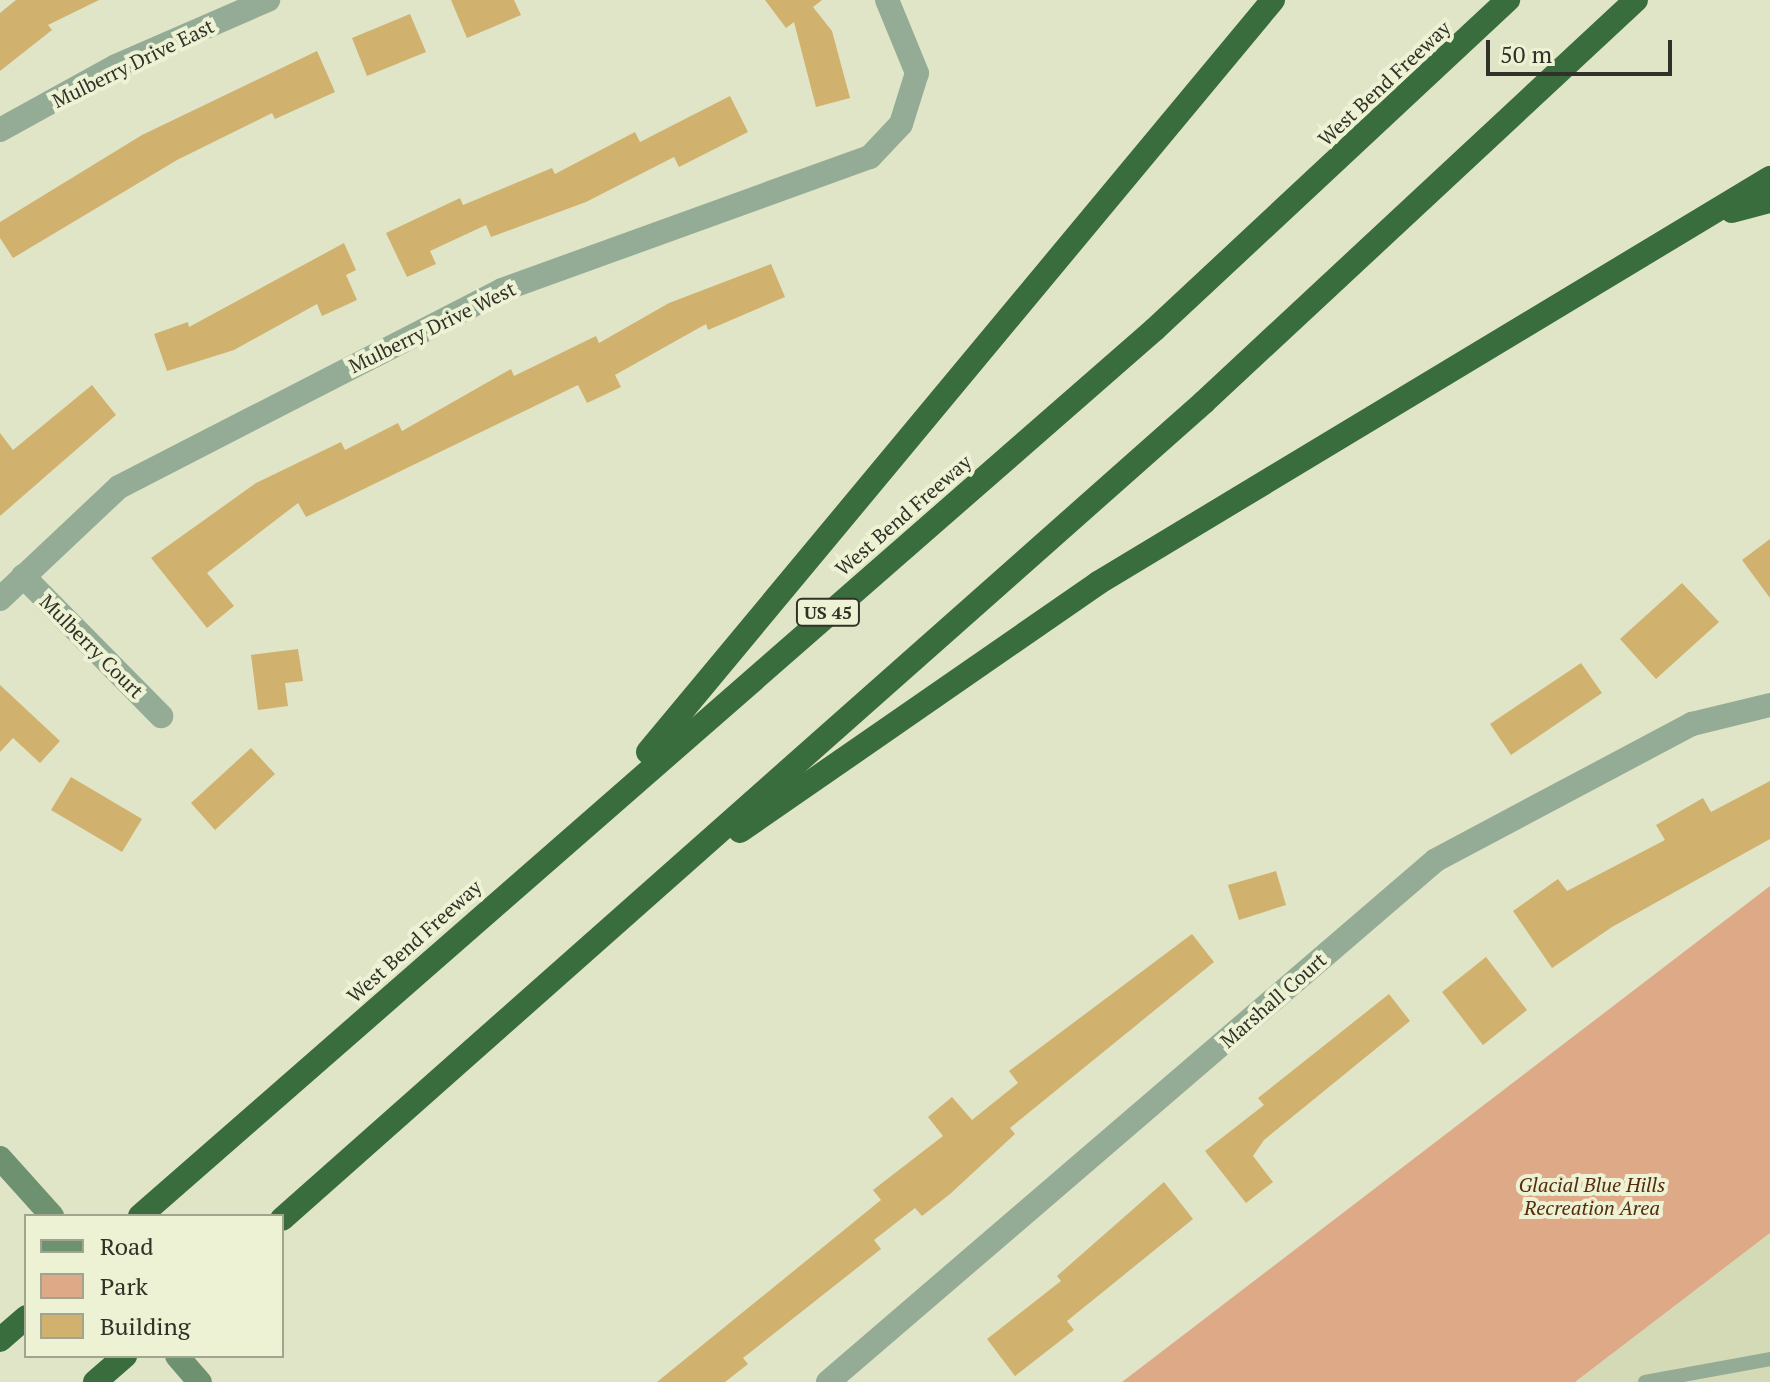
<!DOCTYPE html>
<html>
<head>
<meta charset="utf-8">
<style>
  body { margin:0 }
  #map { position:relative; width:1770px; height:1382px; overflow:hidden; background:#e0e5c7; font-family:"PT Serif",serif }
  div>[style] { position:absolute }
  .built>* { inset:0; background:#d4dab5 }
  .green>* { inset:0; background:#dda987 }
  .building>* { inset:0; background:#d1b16e }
  .lane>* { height:14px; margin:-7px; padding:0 7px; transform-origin:7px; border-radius:7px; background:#94ac95 }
  .street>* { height:24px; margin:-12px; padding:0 12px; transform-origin:12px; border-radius:12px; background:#94ac95 }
  .secondary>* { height:24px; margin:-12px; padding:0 12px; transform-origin:12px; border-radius:12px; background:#6e916f }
  .highway>* { height:24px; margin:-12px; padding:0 12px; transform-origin:12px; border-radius:12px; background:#396d3d }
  span { translate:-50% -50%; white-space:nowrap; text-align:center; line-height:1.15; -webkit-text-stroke:8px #edf2d4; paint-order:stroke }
  .shield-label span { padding:2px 6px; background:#edf2d4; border:2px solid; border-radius:6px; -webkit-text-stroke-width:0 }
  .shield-label { font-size:18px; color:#303227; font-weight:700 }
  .street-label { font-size:20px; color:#303227 }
  .park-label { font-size:20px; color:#552c0c; font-style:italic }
  .legend { position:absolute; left:24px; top:1214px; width:260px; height:144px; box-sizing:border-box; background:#edf2d4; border:2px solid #a1a58f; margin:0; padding:10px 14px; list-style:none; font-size:24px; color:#303227 }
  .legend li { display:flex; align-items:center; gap:16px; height:40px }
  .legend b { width:40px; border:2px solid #a1a58f }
  .scale { position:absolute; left:1486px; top:40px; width:186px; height:36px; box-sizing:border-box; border:4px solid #303227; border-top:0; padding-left:10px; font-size:24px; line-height:28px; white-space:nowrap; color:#303227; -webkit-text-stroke:6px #edf2d4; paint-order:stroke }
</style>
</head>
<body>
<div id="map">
  <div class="built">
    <div style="clip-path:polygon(1770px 1233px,1770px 1382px,1575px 1382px)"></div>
  </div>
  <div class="green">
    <div style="clip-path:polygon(1770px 886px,1770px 1233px,1575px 1382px,1122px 1382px)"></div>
  </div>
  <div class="building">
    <div style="clip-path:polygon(16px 0,99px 0,48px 25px,52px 30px,0 71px,0 13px)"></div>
    <div style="clip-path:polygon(451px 0,514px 0,521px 15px,467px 38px)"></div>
    <div style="clip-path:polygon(765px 0,822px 0,813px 7px,832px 31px,850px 98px,816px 107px,794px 22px,786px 28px)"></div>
    <div style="clip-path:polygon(410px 14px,426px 52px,367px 76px,352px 38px)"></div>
    <div style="clip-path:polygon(317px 51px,335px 92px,275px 119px,272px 113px,177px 160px,13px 258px,0 238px,0 222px,142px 135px)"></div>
    <div style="clip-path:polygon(730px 96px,748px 132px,679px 167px,674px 157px,586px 202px,491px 237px,486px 225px,430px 251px,436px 264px,407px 277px,386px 233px,460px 198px,463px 205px,552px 168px,555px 174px,635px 132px,640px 142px)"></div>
    <div style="clip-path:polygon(344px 243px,356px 270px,346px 275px,357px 300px,322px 316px,317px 304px,234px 350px,167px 371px,154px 334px,188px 322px,189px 327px)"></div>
    <div style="clip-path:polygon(771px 264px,785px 297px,708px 330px,706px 324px,615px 375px,621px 387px,587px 403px,578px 385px,306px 517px,298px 503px,207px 573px,234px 606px,207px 628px,151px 558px,256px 483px,341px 442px,345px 450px,398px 423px,402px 431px,511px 369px,514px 376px,596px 336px,599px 343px,669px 303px)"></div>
    <div style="clip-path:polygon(92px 385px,116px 415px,0 516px,0 433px,13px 450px)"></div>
    <div style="clip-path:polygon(1770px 539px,1770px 598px,1742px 560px)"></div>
    <div style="clip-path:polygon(1682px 583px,1719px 622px,1656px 679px,1620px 639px)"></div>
    <div style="clip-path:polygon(298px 649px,303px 681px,285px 683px,288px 706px,258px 710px,251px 655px)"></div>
    <div style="clip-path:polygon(1581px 663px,1602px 693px,1511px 755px,1490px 724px)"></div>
    <div style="clip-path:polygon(0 685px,60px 741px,40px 763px,13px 738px,0 752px)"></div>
    <div style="clip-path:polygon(251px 748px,275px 774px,215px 830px,191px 803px)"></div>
    <div style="clip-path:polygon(71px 777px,142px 819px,122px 852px,51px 810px)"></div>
    <div style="clip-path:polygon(1770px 781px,1770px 839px,1612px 927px,1552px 968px,1513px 911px,1558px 879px,1567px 891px,1665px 840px,1656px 825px,1703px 798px,1711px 812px)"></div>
    <div style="clip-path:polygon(1276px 871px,1286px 905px,1239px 920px,1228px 885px)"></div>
    <div style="clip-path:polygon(1192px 934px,1214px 962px,1010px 1128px,1015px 1134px,950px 1194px,922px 1216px,915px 1208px,874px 1240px,881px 1249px,743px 1358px,748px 1364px,725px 1382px,657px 1382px,881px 1200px,873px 1190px,943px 1136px,928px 1117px,952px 1097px,972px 1120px,1018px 1083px,1009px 1071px)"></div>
    <div style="clip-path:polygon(1486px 957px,1527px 1010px,1483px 1045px,1442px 992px)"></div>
    <div style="clip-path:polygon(1389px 994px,1410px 1021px,1264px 1140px,1253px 1156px,1273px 1182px,1246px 1203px,1205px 1151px,1264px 1105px,1258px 1098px)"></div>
    <div style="clip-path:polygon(1164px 1182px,1193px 1219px,1067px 1321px,1074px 1330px,1015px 1376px,987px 1339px,1061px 1281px,1057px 1276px)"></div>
  </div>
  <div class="lane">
    <div style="left:1645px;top:1382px;width:127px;rotate:-10.4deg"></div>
  </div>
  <div class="street">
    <div style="left:0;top:130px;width:132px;rotate:-28.9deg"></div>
    <div style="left:116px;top:66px;width:166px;rotate:-23.5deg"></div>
    <div style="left:23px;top:576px;width:197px;rotate:45.4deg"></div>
    <div style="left:0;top:599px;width:163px;rotate:-43.3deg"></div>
    <div style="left:119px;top:487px;width:431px;rotate:-27.2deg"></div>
    <div style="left:502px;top:290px;width:391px;rotate:-19.9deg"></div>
    <div style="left:870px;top:157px;width:45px;rotate:-46.8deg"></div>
    <div style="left:901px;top:124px;width:53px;rotate:-72.6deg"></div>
    <div style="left:917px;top:73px;width:79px;rotate:-112.3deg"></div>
    <div style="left:828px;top:1382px;width:801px;rotate:-40.65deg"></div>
    <div style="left:1436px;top:860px;width:290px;rotate:-28deg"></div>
    <div style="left:1692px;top:724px;width:80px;rotate:-13.7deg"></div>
  </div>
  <div class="secondary">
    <div style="left:0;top:1158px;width:78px;rotate:48.1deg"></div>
    <div style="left:177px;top:1356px;width:35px;rotate:49deg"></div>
  </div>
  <div class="highway">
    <div style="left:1732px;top:211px;width:39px;rotate:-15deg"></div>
    <div style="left:648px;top:752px;width:978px;rotate:-50.27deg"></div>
    <div style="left:740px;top:831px;width:436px;rotate:-34.7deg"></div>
    <div style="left:1098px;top:583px;width:785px;rotate:-31.08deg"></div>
    <div style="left:140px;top:1216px;width:1348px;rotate:-41.15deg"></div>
    <div style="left:1155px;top:329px;width:483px;rotate:-43deg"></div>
    <div style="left:282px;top:1219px;width:1232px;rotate:-41.54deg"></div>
    <div style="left:1204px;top:402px;width:590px;rotate:-42.94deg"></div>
    <div style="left:0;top:1340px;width:35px;rotate:-41deg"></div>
    <div style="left:95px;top:1382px;width:40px;rotate:-41deg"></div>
  </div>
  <div class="shield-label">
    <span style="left:828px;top:612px">US 45</span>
  </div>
  <div class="street-label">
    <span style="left:133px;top:63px;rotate:-26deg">Mulberry Drive East</span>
    <span style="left:1384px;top:83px;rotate:-43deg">West Bend Freeway</span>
    <span style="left:432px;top:327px;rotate:-26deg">Mulberry Drive West</span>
    <span style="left:903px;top:515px;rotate:-41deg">West Bend Freeway</span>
    <span style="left:92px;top:646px;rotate:45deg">Mulberry Court</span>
    <span style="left:414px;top:941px;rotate:-42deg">West Bend Freeway</span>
    <span style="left:1273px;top:1000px;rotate:-41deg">Marshall Court</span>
  </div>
  <div class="park-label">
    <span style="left:1592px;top:1196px">Glacial Blue Hills<br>Recreation Area</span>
  </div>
  <ul class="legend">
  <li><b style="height:10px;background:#6e916f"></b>Road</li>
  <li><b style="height:22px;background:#dda987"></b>Park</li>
  <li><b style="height:22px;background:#d1b16e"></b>Building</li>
  </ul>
  <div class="scale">50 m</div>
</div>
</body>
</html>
